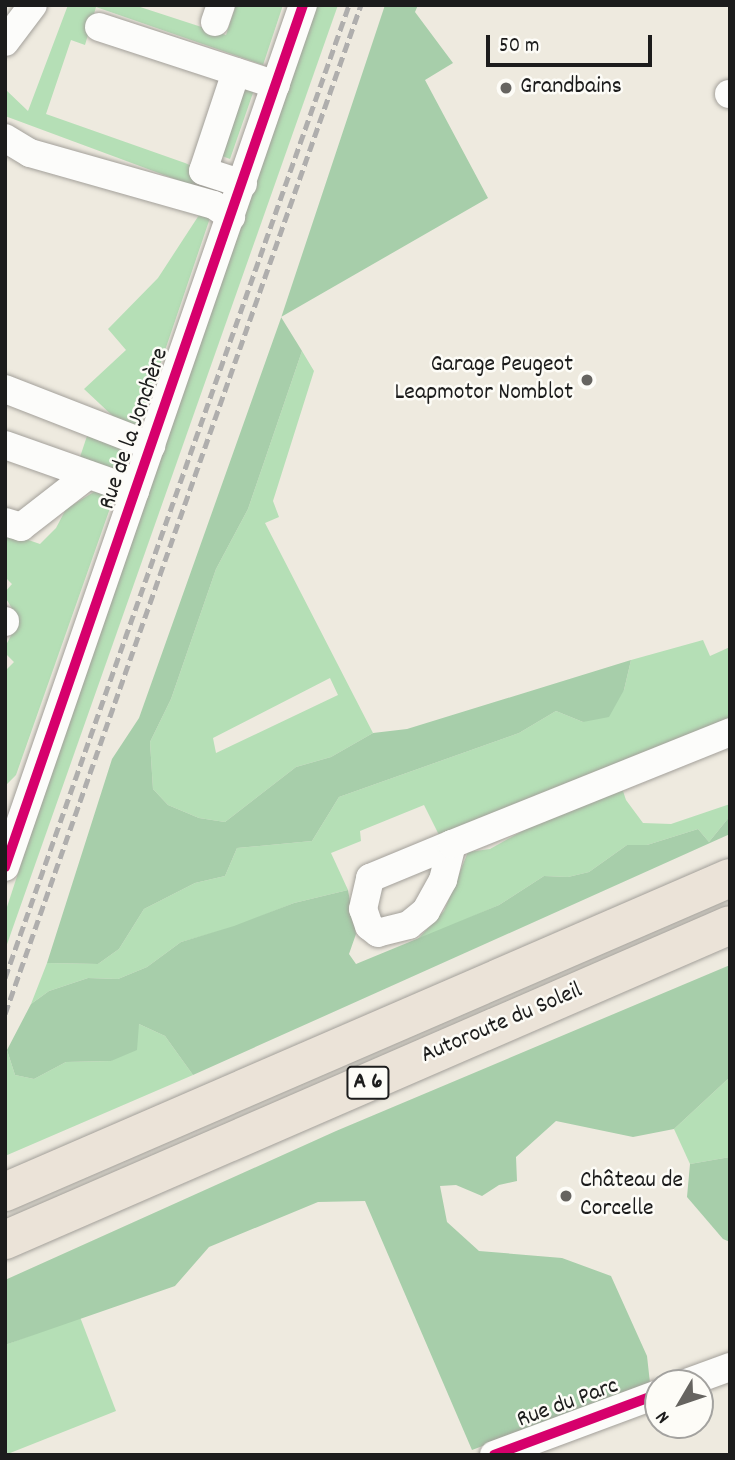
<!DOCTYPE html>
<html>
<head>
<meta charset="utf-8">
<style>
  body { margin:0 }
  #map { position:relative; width:735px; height:1460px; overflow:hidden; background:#eeeadf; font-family:Dekko,sans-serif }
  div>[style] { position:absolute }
  .green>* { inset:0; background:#b5dfb6 }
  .forest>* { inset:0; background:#a7ceaa }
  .roads { filter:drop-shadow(0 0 2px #a3a09a) drop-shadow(0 0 2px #a3a09a) }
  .minor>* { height:28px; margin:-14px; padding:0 14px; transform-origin:14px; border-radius:14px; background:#fcfcfa }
  .highway>* { height:38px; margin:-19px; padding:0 19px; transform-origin:19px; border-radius:19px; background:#ebe3d8 }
  .rail>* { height:5px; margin-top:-2.5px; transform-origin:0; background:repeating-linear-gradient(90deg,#afaead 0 10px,transparent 0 15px) }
  .cycleway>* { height:10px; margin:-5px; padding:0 5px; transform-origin:5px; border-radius:5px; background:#d6006c }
  .dots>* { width:19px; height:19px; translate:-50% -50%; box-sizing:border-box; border:4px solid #fdfcf7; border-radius:50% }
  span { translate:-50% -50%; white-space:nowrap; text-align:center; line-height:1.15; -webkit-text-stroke:5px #fdfcf7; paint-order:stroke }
  .shield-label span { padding:2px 5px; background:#fdfcf7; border:2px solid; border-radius:5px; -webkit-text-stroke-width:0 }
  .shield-label { font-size:23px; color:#1c1c1c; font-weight:700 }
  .poi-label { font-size:24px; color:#1c1c1c }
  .left { translate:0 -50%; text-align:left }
  .right { translate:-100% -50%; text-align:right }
  .street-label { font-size:24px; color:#1c1c1c }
  .frame { position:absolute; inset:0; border:7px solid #1c1c1c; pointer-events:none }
  .north { position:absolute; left:644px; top:1369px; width:70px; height:70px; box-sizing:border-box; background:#fdfcf7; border:2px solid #a3a29f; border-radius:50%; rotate:231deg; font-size:19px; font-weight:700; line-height:28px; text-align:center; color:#1c1c1c }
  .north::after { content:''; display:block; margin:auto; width:24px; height:32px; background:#666460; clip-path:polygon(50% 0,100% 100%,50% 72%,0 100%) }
  .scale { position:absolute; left:486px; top:35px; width:166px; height:32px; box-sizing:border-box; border:4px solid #1c1c1c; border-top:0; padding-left:9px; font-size:21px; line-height:24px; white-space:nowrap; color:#1c1c1c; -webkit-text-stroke:5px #fdfcf7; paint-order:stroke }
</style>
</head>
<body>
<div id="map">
  <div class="green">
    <div style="clip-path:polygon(68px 5px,134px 5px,226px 35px,236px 5px,283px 5px,263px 65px,96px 7px,85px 45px,71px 40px,46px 114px,185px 163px,223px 180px,218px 195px,5px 116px,5px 89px,28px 111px)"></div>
    <div style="clip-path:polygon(312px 5px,338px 5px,5px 950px,5px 913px,83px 675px)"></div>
    <div style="clip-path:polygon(246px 86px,254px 90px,230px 159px,214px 153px)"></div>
    <div style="clip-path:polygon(201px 212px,211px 215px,138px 430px,116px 419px,84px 389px,126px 350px,108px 329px,158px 278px)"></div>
    <div style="clip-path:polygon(evenodd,302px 351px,314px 371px,273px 501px,279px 517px,265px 523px,373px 733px,331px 757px,296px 767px,225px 822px,199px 818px,168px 805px,153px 789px,150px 742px,171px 699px,216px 569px,248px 509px,302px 351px,330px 678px,338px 695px,216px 753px,213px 738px,330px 678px)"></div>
    <div style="clip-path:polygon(87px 436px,131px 451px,122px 474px,79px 460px)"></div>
    <div style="clip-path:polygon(97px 490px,115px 494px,16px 775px,5px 786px,5px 671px,14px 662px,5px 653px,5px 647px,16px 626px,16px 615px,5px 597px,5px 592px,12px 584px,5px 577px,5px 532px,40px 544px,56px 528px,66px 509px)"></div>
    <div style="clip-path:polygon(703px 640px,710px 656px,730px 647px,730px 724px,439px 835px,424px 805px,360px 831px,361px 841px,331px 853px,348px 890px,294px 903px,234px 927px,181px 942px,147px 967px,118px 979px,88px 978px,49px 991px,31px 1004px,47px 963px,98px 964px,119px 949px,144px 909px,195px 883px,225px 876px,237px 848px,312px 841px,339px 797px,519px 733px,556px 711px,583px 722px,624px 690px,631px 660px)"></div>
    <div style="clip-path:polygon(621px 785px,626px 800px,643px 823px,671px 824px,730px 804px,730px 816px,709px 842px,698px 829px,647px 845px,627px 845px,589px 872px,568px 877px,544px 876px,499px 905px,416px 941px,444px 911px,468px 852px,490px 849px,551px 815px)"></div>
    <div style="clip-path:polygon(139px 1024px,165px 1036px,193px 1075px,5px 1156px,7px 1050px,15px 1075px,34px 1079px,66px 1062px,111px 1061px)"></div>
    <div style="clip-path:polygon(730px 1077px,730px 1157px,690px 1164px,674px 1129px)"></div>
    <div style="clip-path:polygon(80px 1317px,116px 1411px,5px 1455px,5px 1345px)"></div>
  </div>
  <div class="forest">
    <div style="clip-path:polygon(385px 5px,418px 5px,415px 12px,453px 63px,425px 80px,488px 198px,281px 317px,302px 351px,248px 509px,216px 569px,171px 699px,150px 742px,153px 789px,168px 805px,199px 818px,225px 822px,296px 767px,331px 757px,373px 733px,407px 729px,631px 660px,624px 690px,609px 717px,583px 722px,556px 711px,519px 733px,339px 797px,312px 841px,237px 848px,225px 876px,195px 883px,144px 909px,119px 949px,98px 964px,47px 963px,112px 759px,139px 718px,281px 318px)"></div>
    <div style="clip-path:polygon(730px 816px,730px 834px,193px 1075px,165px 1036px,139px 1024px,137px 1050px,111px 1061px,66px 1062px,34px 1079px,15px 1075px,7px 1050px,31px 1004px,49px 991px,88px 978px,118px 979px,147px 967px,181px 942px,234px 926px,294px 903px,348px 890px,356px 934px,349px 954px,356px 964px,499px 905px,544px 876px,568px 877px,589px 872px,627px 845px,647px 845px,698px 829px,709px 842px)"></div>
    <div style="clip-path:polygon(730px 965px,730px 1077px,674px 1129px,633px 1137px,556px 1121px,516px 1157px,517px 1181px,499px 1185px,482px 1196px,456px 1185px,440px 1186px,447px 1222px,479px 1251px,562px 1258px,611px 1276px,647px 1356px,650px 1383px,472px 1450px,365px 1201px,318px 1202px,209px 1247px,175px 1286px,5px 1345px,5px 1280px,336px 1131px)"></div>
    <div style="clip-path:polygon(730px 1157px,730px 1242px,723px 1239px,687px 1197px,690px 1164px)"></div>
  </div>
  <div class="roads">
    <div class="minor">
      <div style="left:215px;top:22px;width:18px;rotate:-71deg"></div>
      <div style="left:99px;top:27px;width:186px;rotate:18.1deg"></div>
      <div style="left:5px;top:42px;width:46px;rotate:-52.9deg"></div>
      <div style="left:236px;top:72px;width:104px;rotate:108.4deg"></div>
      <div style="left:203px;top:171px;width:42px;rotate:18deg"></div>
      <div style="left:729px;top:94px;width:1px"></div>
      <div style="left:5px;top:138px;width:29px;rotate:31deg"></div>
      <div style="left:30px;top:153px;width:191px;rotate:15.8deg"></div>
      <div style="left:214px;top:205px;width:21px;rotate:35deg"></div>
      <div style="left:5px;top:389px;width:157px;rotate:21.3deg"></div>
      <div style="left:5px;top:445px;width:138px;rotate:19.5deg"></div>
      <div style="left:5px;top:522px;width:17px;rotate:17deg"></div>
      <div style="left:21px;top:527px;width:85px;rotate:-37.8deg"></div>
      <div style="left:5px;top:621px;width:1px;rotate:90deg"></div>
      <div style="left:452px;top:844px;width:37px;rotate:104deg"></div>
      <div style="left:443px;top:880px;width:35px;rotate:119deg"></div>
      <div style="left:426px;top:911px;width:22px;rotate:141deg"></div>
      <div style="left:409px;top:925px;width:32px;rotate:166deg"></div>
      <div style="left:378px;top:933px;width:11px;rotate:-142deg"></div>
      <div style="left:369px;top:926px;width:18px;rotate:-109deg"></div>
      <div style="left:363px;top:909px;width:32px;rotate:-77deg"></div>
      <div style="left:370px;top:878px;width:89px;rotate:-22.5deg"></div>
      <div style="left:452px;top:844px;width:300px;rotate:-21.9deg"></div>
      <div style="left:5px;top:867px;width:912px;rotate:-70.93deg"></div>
      <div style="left:686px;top:1383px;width:47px;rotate:-20deg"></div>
      <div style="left:494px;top:1455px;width:175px;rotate:-20.4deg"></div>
    </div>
    <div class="highway">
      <div style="left:5px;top:1192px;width:790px;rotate:-23.42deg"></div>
      <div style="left:5px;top:1240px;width:790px;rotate:-23.48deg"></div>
    </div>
  </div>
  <div class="rail">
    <div style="left:5px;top:978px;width:1032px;rotate:-70.53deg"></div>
    <div style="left:5px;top:1014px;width:1070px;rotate:-70.57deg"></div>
  </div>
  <div class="cycleway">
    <div style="left:5px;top:867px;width:912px;rotate:-70.93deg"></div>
    <div style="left:494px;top:1455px;width:175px;rotate:-20.4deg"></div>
  </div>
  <div class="dots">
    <div style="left:506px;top:88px;background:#666460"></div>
    <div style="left:587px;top:380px;background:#666460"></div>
    <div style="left:566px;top:1196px;background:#666460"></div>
  </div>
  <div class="shield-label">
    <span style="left:368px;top:1083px">A 6</span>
  </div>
  <div class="poi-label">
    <span class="left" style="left:520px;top:88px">Grandbains</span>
    <span class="right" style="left:573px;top:380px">Garage Peugeot<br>Leapmotor Nomblot</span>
    <span class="left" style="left:580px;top:1196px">Château de<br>Corcelle</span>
  </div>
  <div class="street-label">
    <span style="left:135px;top:429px;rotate:-71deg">Rue de la Jonchère</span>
    <span style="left:502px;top:1024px;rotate:-23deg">Autoroute du Soleil</span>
    <span style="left:568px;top:1404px;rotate:-20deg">Rue du Parc</span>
  </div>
  <div class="frame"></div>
  <div class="north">N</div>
  <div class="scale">50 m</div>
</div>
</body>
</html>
